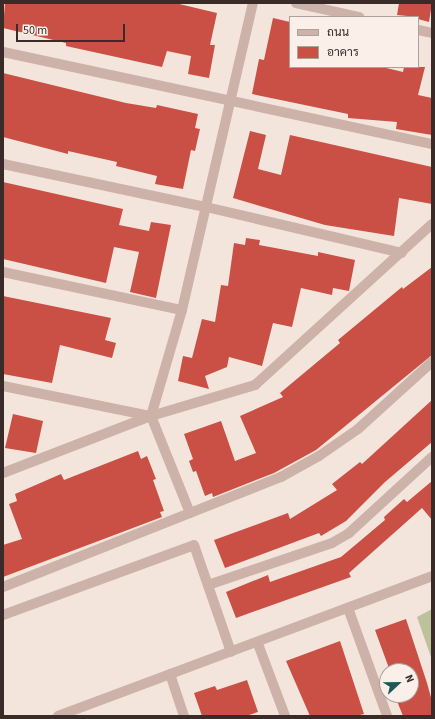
<!DOCTYPE html>
<html>
<head>
<meta charset="utf-8">
<style>
  body { margin:0 }
  #map { position:relative; width:435px; height:719px; overflow:hidden; background:#f3e5dc; font-family:"Source Sans 3",Sarabun,sans-serif }
  div>[style] { position:absolute }
  .green>* { inset:0; background:#bcc39c }
  .building>* { inset:0; background:#ca4f44 }
  .street>* { height:10px; margin:-5px; padding:0 5px; transform-origin:5px; border-radius:5px; background:#ccb2a8 }
  span { translate:-50% -50%; white-space:nowrap; text-align:center; line-height:1.15; -webkit-text-stroke:3px #faf0e9; paint-order:stroke }
  .frame { position:absolute; inset:0; border:4px solid #382b28; pointer-events:none }
  .legend { position:absolute; left:289px; top:16px; width:130px; height:52px; box-sizing:border-box; background:#faf0e9; border:1px solid #aca19c; margin:0; padding:5px 7px; list-style:none; font-size:12px; color:#382b28 }
  .legend li { display:flex; align-items:center; gap:8px; height:20px }
  .legend b { width:20px; border:1px solid #aca19c }
  .north { position:absolute; left:379px; top:663px; width:40px; height:40px; box-sizing:border-box; background:#faf0e9; border:1px solid #aca19c; border-radius:50%; rotate:68deg; font-size:11px; font-weight:700; line-height:16px; text-align:center; color:#382b28 }
  .north::after { content:''; display:block; margin:auto; width:14px; height:18px; background:#1c5b55; clip-path:polygon(50% 0,100% 100%,50% 72%,0 100%) }
  .scale { position:absolute; left:16px; top:24px; width:109px; height:18px; box-sizing:border-box; border:2px solid #382b28; border-top:0; padding-left:5px; font-size:12px; line-height:14px; white-space:nowrap; color:#382b28; -webkit-text-stroke:3px #faf0e9; paint-order:stroke }
</style>
</head>
<body>
<div id="map">
  <div class="green">
    <div style="clip-path:polygon(432px 609px,432px 660px,417px 617px)"></div>
  </div>
  <div class="building">
    <div style="clip-path:polygon(5px 3px,175px 3px,217px 13px,210px 45px,215px 45px,209px 78px,188px 74px,191px 56px,167px 51px,162px 67px,66px 46px,66px 43px,3px 28px)"></div>
    <div style="clip-path:polygon(399px 3px,432px 3px,429px 22px,418px 19px,418px 17px,397px 15px)"></div>
    <div style="clip-path:polygon(273px 18px,290px 22px,290px 67px,382px 67px,403px 72px,404px 67px,425px 67px,418px 95px,432px 98px,432px 135px,396px 129px,397px 122px,348px 118px,348px 114px,252px 94px,259px 59px,264px 60px)"></div>
    <div style="clip-path:polygon(3px 73px,126px 103px,156px 108px,157px 105px,198px 114px,195px 128px,200px 129px,195px 151px,191px 150px,183px 189px,155px 184px,157px 176px,116px 166px,117px 162px,68px 151px,68px 154px,3px 137px)"></div>
    <div style="clip-path:polygon(250px 131px,266px 135px,258px 169px,281px 175px,290px 135px,432px 167px,432px 204px,399px 198px,394px 236px,325px 225px,233px 198px)"></div>
    <div style="clip-path:polygon(3px 182px,123px 209px,119px 225px,149px 231px,151px 222px,171px 225px,156px 298px,130px 292px,139px 252px,114px 247px,106px 283px,3px 259px)"></div>
    <div style="clip-path:polygon(246px 238px,260px 240px,259px 245px,318px 256px,318px 252px,355px 260px,349px 291px,333px 288px,332px 295px,301px 288px,292px 327px,273px 323px,262px 366px,229px 357px,227px 367px,205px 376px,209px 389px,178px 381px,183px 356px,192px 358px,202px 319px,215px 322px,221px 285px,228px 286px,234px 243px,245px 245px)"></div>
    <div style="clip-path:polygon(432px 267px,432px 355px,316px 450px,274px 473px,213px 497px,212px 493px,205px 496px,196px 471px,193px 472px,189px 461px,193px 459px,184px 434px,221px 421px,235px 461px,256px 453px,240px 416px,283px 397px,280px 393px,340px 343px,338px 340px,402px 287px,403px 289px)"></div>
    <div style="clip-path:polygon(3px 296px,111px 318px,105px 340px,116px 343px,112px 358px,60px 345px,52px 383px,3px 374px)"></div>
    <div style="clip-path:polygon(432px 400px,432px 442px,385px 482px,346px 521px,321px 536px,319px 533px,225px 568px,214px 540px,288px 513px,290px 519px,337px 490px,332px 484px,360px 462px,362px 464px)"></div>
    <div style="clip-path:polygon(13px 414px,43px 421px,36px 453px,5px 448px)"></div>
    <div style="clip-path:polygon(138px 451px,141px 459px,147px 456px,156px 479px,153px 480px,164px 511px,160px 512px,162px 517px,3px 577px,3px 545px,22px 539px,9px 504px,17px 501px,15px 494px,61px 474px,64px 480px)"></div>
    <div style="clip-path:polygon(432px 481px,432px 520px,422px 508px,349px 573px,351px 577px,236px 618px,226px 592px,268px 575px,270px 582px,341px 557px,385px 520px,384px 517px,404px 499px,407px 502px)"></div>
    <div style="clip-path:polygon(406px 619px,427px 683px,432px 701px,432px 716px,403px 716px,397px 701px,411px 696px,411px 671px,390px 671px,375px 630px)"></div>
    <div style="clip-path:polygon(340px 641px,364px 714px,356px 716px,310px 716px,286px 661px)"></div>
    <div style="clip-path:polygon(247px 680px,258px 712px,246px 716px,202px 716px,194px 693px,215px 686px,217px 690px)"></div>
  </div>
  <div class="street">
    <div style="left:296px;top:3px;width:65px;rotate:12.5deg"></div>
    <div style="left:418px;top:30px;width:14px;rotate:12deg"></div>
    <div style="left:3px;top:52px;width:439px;rotate:12.1deg"></div>
    <div style="left:3px;top:164px;width:208px;rotate:12deg"></div>
    <div style="left:206px;top:207px;width:201px;rotate:13.2deg"></div>
    <div style="left:3px;top:272px;width:183px;rotate:12deg"></div>
    <div style="left:3px;top:386px;width:151px;rotate:11.5deg"></div>
    <div style="left:3px;top:473px;width:159px;rotate:-21.1deg"></div>
    <div style="left:151px;top:416px;width:109px;rotate:-16.6deg"></div>
    <div style="left:255px;top:385px;width:239px;rotate:-42.3deg"></div>
    <div style="left:190px;top:513px;width:105px;rotate:-111.9deg"></div>
    <div style="left:151px;top:416px;width:110px;rotate:-73.7deg"></div>
    <div style="left:182px;top:310px;width:315px;rotate:-77deg"></div>
    <div style="left:208px;top:585px;width:131px;rotate:-18.7deg"></div>
    <div style="left:332px;top:543px;width:20px;rotate:-30deg"></div>
    <div style="left:349px;top:533px;width:113px;rotate:-42.5deg"></div>
    <div style="left:3px;top:587px;width:299px;rotate:-21.6deg"></div>
    <div style="left:281px;top:477px;width:43px;rotate:-28.9deg"></div>
    <div style="left:319px;top:456px;width:47px;rotate:-34.7deg"></div>
    <div style="left:358px;top:429px;width:100px;rotate:-42.2deg"></div>
    <div style="left:348px;top:608px;width:115px;rotate:70.1deg"></div>
    <div style="left:3px;top:615px;width:203px;rotate:-20.1deg"></div>
    <div style="left:194px;top:545px;width:113px;rotate:70.9deg"></div>
    <div style="left:258px;top:644px;width:77px;rotate:69.4deg"></div>
    <div style="left:170px;top:674px;width:44px;rotate:71.6deg"></div>
    <div style="left:58px;top:716px;width:399px;rotate:-20.5deg"></div>
  </div>
  <div class="frame"></div>
  <ul class="legend">
  <li><b style="height:5px;background:#ccb2a8"></b>ถนน</li>
  <li><b style="height:11px;background:#ca4f44"></b>อาคาร</li>
  </ul>
  <div class="north">N</div>
  <div class="scale">50 m</div>
</div>
</body>
</html>
